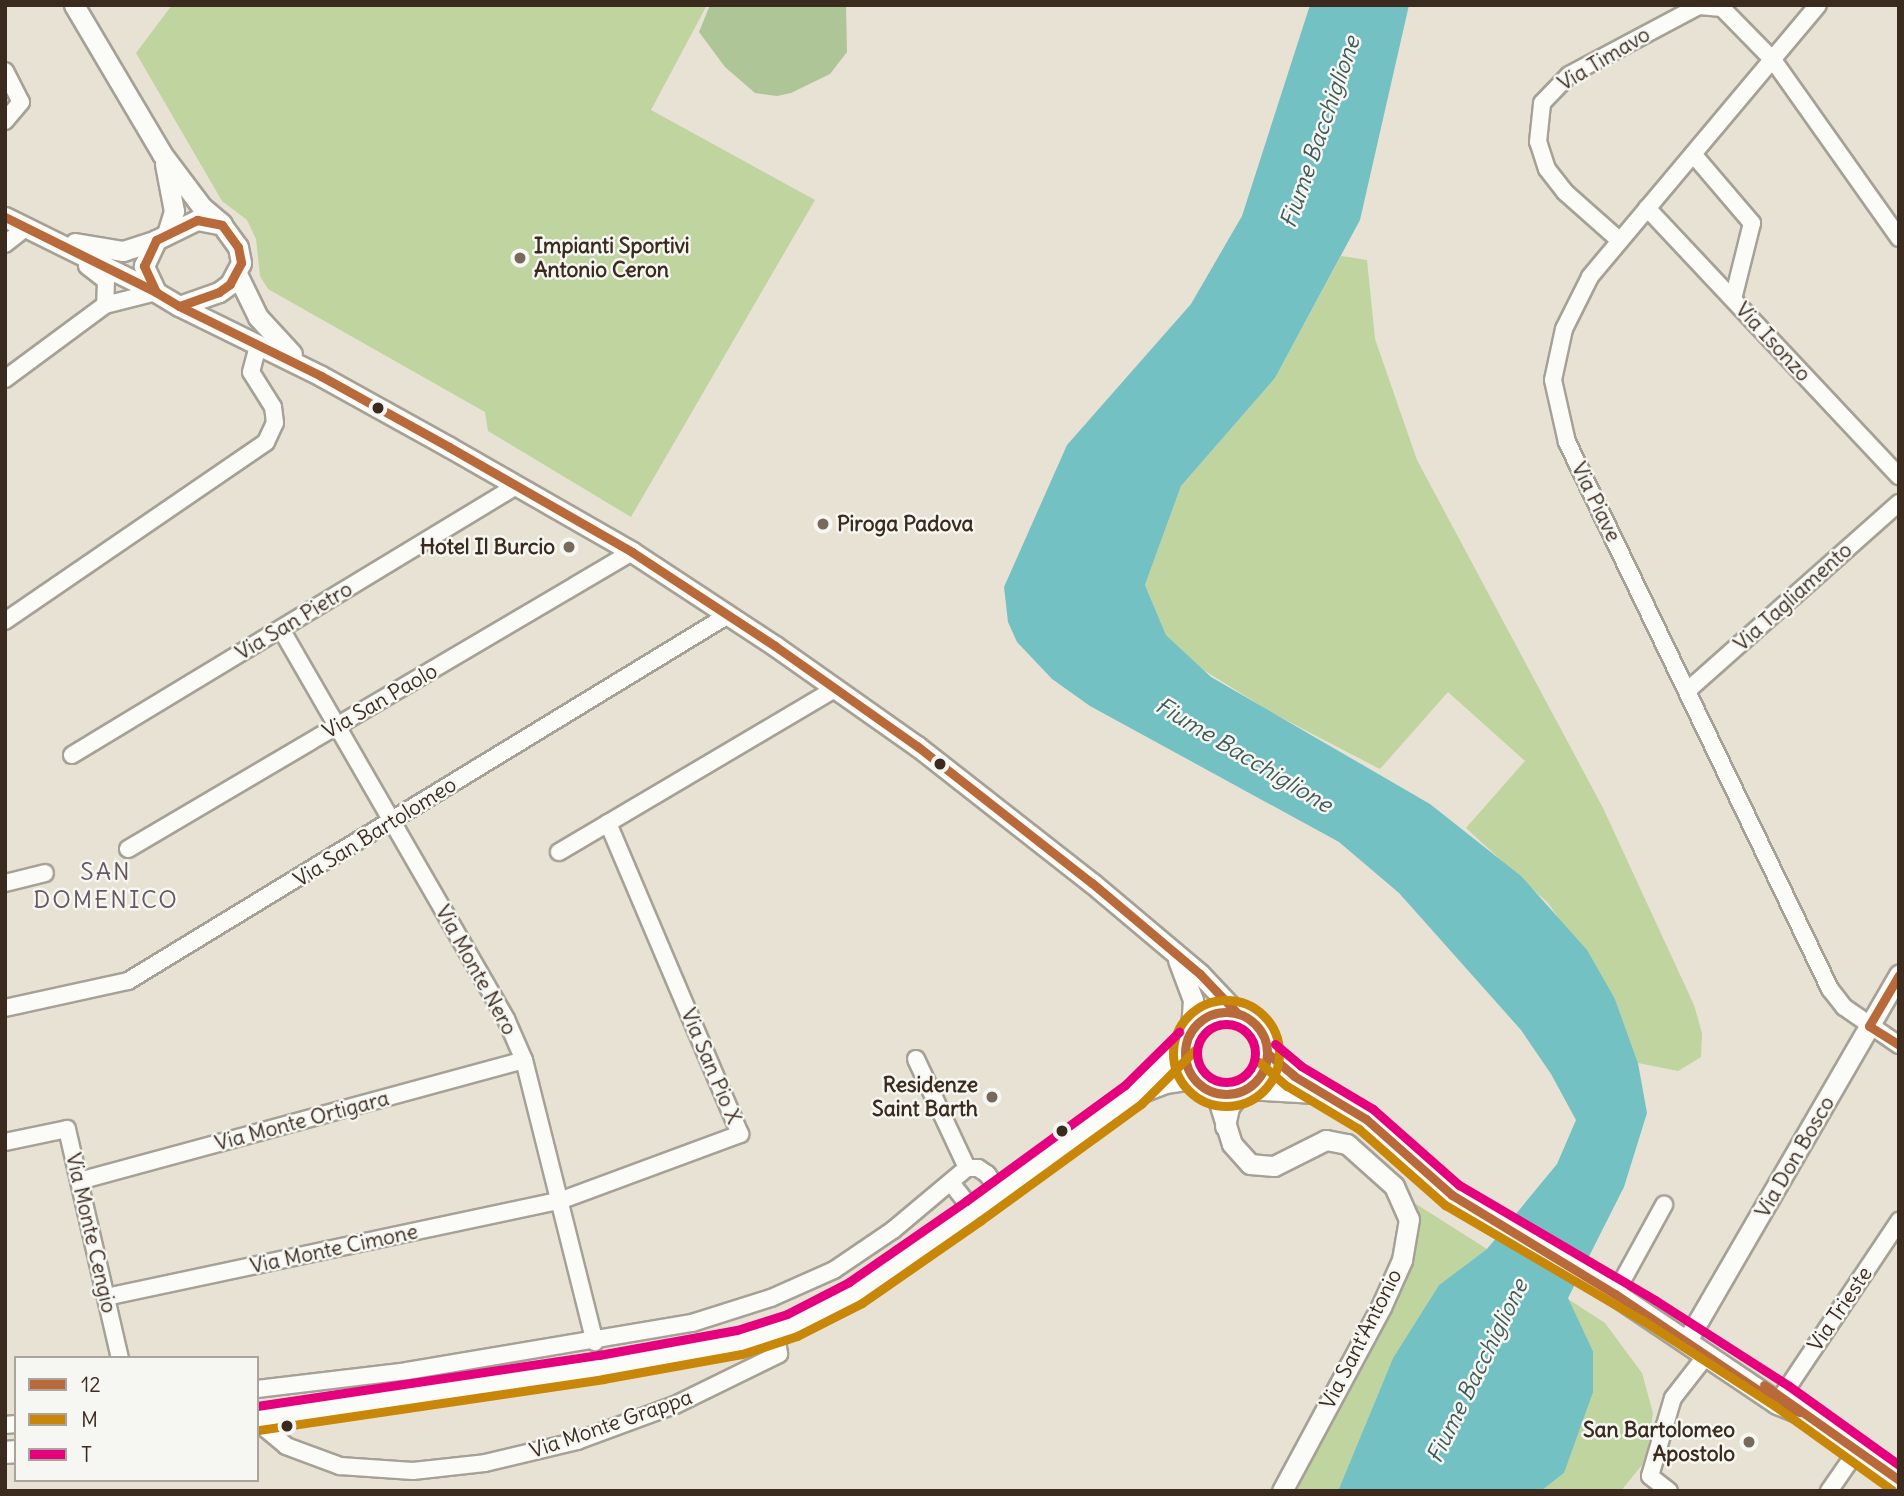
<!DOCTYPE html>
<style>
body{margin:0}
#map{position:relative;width:1904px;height:1496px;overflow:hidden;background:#e7e2d3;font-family:Delius,sans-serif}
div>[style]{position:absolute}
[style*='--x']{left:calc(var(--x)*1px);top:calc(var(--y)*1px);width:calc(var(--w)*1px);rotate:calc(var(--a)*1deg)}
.green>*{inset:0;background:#bfd49f}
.forest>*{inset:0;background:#aec597}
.water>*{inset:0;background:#74c1c4}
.roads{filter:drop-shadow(2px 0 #a6a196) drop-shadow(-2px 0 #a6a196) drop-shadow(0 2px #a6a196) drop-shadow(0 -2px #a6a196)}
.minor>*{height:16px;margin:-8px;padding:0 8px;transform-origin:8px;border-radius:8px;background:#fbfbf8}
.tertiary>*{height:19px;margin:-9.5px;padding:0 9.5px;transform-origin:9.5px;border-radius:9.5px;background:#fbfbf8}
.secondary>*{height:21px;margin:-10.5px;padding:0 10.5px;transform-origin:10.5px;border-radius:10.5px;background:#fbfbf8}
.secondary>.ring{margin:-10.5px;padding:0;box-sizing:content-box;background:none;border:21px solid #fbfbf8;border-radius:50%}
.bus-1>*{height:9px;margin:-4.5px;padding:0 4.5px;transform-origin:4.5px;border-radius:4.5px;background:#b86a3a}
.bus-1>.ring{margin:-4.5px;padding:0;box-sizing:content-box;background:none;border:9px solid #b86a3a;border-radius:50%}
.bus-2>*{height:9px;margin:-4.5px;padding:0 4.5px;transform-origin:4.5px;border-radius:4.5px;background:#c88708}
.bus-2>.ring{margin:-4.5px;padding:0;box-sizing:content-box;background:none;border:9px solid #c88708;border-radius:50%}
.bus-3>*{height:9px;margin:-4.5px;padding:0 4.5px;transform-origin:4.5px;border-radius:4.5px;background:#e5007d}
.bus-3>.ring{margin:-4.5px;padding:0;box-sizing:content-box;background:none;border:9px solid #e5007d;border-radius:50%}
.dots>*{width:19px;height:19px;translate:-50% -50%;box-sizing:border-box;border:4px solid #f6f6f2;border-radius:50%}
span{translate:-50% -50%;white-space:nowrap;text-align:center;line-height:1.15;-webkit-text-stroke:5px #f6f6f2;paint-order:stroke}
.street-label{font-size:21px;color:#3b2a1e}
.poi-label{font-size:21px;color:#3b2a1e;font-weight:700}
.left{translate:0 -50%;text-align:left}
.right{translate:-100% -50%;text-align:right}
.water-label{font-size:23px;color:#3e5a56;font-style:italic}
.quarter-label{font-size:24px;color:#685761;letter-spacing:2px}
.frame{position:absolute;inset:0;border:7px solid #3b2a1e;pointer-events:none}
.legend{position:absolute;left:14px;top:1356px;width:245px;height:126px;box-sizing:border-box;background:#f6f6f2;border:2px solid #aba49d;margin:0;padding:9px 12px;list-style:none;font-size:21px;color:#3b2a1e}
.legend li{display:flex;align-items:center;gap:14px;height:35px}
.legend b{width:35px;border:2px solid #aba49d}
</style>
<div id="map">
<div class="green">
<div style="clip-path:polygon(172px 5px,707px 5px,651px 110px,815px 200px,631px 517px,488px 431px,485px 412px,268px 289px,260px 276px,256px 239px,247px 220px,222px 201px,136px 53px)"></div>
<div style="clip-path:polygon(1341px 256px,1367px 260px,1375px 339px,1417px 460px,1603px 808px,1694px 1005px,1702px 1033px,1701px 1057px,1678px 1071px,1638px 1063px,1615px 999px,1548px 903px,1466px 828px,1525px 761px,1448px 692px,1380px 769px,1274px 714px,1202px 669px,1166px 635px,1145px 585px,1181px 486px,1275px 378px)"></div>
<div style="clip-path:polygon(1416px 1204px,1487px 1249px,1439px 1285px,1393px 1358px,1338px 1491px,1284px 1491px,1406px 1281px,1418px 1238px)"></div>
<div style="clip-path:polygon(1568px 1299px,1605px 1323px,1642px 1373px,1653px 1413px,1648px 1447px,1642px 1465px,1621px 1491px,1541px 1491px,1564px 1473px,1593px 1351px)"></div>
</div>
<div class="forest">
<div style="clip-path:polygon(710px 5px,846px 5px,847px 52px,830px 74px,791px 93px,777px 96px,755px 93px,725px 67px,699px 32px)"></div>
</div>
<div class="water">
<div style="clip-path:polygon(1310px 5px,1409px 5px,1360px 220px,1275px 378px,1181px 486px,1145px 585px,1166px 635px,1211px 677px,1430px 804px,1521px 876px,1587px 950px,1615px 999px,1638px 1063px,1647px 1113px,1624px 1187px,1568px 1298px,1593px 1351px,1593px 1392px,1564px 1473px,1541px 1491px,1338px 1491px,1393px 1358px,1439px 1285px,1487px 1249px,1557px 1164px,1576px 1120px,1551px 1074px,1521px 1030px,1399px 893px,1339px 842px,1090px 706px,1052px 679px,1017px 642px,1008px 622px,1004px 587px,1067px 445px,1191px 304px,1242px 216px)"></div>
</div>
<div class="roads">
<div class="minor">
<div style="--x:1818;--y:5;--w:355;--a:130"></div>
<div style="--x:1590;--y:277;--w:58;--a:116.6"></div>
<div style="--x:1564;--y:329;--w:52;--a:102.2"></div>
<div style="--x:1553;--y:380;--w:64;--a:77.3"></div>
<div style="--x:1567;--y:442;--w:607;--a:64.32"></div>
<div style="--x:1830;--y:989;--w:23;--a:52"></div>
<div style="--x:1844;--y:1007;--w:67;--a:34.6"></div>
<div style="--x:5;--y:71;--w:35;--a:63"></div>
<div style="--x:21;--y:102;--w:25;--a:130"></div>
<div style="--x:1693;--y:154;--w:91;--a:49.5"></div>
<div style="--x:1752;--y:223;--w:78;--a:104"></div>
<div style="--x:1647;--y:208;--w:368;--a:46.8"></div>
<div style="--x:1619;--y:240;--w:72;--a:-138.4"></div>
<div style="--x:1565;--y:192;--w:29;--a:-128"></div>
<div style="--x:1547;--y:169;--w:28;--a:-108"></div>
<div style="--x:1538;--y:142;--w:39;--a:-84"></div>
<div style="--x:1542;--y:103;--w:39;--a:-46"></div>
<div style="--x:1569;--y:75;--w:147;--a:-28"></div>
<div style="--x:1699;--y:6;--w:23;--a:5"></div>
<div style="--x:1722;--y:8;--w:73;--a:45.6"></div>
<div style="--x:1773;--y:60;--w:218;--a:54.7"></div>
<div style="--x:5;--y:244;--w:28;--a:-38"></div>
<div style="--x:87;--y:266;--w:24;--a:38"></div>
<div style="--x:106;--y:281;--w:24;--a:92"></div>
<div style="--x:5;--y:379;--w:124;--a:-36.5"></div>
<div style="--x:105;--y:305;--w:53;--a:-14.3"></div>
<div style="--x:5;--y:621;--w:316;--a:-34.4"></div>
<div style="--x:266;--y:442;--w:21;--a:-65"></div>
<div style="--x:275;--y:423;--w:16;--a:-97"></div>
<div style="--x:273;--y:407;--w:41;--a:-122.2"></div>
<div style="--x:251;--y:372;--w:28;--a:-75"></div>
<div style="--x:281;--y:629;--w:450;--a:60"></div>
<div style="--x:506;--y:1019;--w:45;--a:66.3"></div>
<div style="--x:524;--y:1060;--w:291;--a:75.9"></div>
<div style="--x:1687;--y:691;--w:283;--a:-41.6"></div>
<div style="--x:72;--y:755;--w:519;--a:-31.21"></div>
<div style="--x:128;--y:849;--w:585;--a:-30.51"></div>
<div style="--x:559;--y:852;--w:322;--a:-30.6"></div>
<div style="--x:5;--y:883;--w:41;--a:-14"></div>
<div style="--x:5;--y:1008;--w:126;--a:-12.4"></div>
<div style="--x:128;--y:981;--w:703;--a:-31.38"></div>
<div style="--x:916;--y:1059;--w:120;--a:64.9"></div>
<div style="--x:5;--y:1142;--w:63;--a:-11.8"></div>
<div style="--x:67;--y:1129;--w:235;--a:77"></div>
<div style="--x:79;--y:1181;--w:461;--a:-15.2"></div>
<div style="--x:952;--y:1184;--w:34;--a:52"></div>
<div style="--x:1615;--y:1294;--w:102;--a:-61.2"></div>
<div style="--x:106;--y:1297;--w:466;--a:-12"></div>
<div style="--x:562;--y:1200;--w:190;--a:-20.3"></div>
<div style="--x:740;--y:1134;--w:338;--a:-113"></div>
<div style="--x:257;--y:1389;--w:151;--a:-6.8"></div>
<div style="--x:407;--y:1371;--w:289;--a:-9.6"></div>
<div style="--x:692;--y:1323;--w:83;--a:-17.6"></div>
<div style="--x:771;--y:1298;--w:69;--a:-24"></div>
<div style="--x:834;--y:1270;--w:71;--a:-34.1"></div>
<div style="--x:893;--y:1230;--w:97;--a:-40"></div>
<div style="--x:967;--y:1168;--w:11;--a:0"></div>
<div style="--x:978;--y:1168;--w:11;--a:34"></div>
<div style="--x:987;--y:1174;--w:22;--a:54"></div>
<div style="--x:1782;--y:1396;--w:211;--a:-56.2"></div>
<div style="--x:264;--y:1417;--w:12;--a:81"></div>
<div style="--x:266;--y:1429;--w:26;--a:40"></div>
<div style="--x:286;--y:1446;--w:58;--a:20.3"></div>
<div style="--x:340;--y:1466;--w:73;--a:3.9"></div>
<div style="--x:413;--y:1471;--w:72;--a:-6.3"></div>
<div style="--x:485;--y:1463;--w:95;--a:-13.4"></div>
<div style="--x:577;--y:1441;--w:104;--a:-20.2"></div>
<div style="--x:675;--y:1405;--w:116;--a:-26.1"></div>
<div style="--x:779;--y:1354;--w:22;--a:-98"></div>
<div style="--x:5;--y:1425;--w:11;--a:-5"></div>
<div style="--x:1669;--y:1491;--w:24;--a:-142"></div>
<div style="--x:1650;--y:1476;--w:81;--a:-73.6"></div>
<div style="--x:1673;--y:1398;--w:52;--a:-52"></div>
<div style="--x:1829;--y:1491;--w:47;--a:-55.3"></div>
</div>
<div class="tertiary">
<div style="--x:74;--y:5;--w:173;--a:59.4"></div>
<div style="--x:162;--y:154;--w:66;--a:53"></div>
<div style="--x:202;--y:207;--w:26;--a:40"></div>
<div style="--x:165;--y:164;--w:48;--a:79.2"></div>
<div style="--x:174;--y:211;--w:21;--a:107"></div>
<div style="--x:5;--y:217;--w:167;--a:26.3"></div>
<div style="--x:197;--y:220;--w:25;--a:11"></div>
<div style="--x:222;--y:225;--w:27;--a:54"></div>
<div style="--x:238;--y:247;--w:16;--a:79"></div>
<div style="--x:241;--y:263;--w:24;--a:118"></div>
<div style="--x:230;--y:284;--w:14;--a:144"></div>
<div style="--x:219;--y:292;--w:42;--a:160.7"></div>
<div style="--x:179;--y:306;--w:27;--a:-149"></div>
<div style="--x:156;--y:292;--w:29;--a:-115"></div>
<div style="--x:144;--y:266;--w:29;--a:-65"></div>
<div style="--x:156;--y:240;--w:46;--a:-26"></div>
<div style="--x:75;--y:243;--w:49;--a:9.5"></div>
<div style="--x:123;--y:251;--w:35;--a:-18"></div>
<div style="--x:237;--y:274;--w:48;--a:64"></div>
<div style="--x:258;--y:317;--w:50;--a:47.4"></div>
<div style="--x:179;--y:306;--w:158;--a:26.2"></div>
<div style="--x:321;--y:376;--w:146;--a:29"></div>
<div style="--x:449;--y:447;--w:211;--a:29.8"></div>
<div style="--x:632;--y:552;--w:171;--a:33.3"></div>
<div style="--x:775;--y:646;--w:174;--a:35.2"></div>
<div style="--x:917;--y:746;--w:222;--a:38.1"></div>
<div style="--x:1092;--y:883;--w:141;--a:40.1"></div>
<div style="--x:1200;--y:974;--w:54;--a:46.5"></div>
<div style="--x:1178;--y:960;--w:43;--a:69.4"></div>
<div style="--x:1193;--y:1000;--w:31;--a:94"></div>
<div style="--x:1216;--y:1093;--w:53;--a:72.6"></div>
<div style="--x:1232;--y:1144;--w:27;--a:48"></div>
<div style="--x:1250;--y:1164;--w:24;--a:5"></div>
<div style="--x:1274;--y:1166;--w:58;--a:-26.6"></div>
<div style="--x:1326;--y:1140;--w:21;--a:11"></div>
<div style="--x:1347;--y:1144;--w:63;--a:41.8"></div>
<div style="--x:1394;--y:1186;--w:36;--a:66"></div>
<div style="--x:1409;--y:1219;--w:42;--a:99.7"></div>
<div style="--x:1402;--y:1260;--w:51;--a:114.1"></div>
<div style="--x:1381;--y:1307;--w:209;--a:118.3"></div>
<div style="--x:1225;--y:1126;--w:19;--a:-78"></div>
<div style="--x:1229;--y:1107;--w:20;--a:-53"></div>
<div style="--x:1689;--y:1337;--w:419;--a:-59.9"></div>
</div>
<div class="secondary">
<div class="ring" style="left:1185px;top:1012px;width:61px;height:61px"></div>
<div style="--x:1267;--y:1053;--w:35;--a:40"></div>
<div style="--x:1294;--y:1076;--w:84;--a:30.8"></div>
<div style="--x:1366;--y:1119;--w:115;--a:41.5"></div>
<div style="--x:1452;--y:1195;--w:191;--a:31.3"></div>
<div style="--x:1615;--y:1294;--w:195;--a:33.9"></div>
<div style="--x:1777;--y:1403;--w:24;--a:22"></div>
<div style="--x:1247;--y:1088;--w:68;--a:3.4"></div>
<div style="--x:1134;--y:1094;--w:29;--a:-52"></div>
<div style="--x:1152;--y:1071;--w:46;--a:-40.6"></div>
<div style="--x:1789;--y:1403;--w:134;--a:35"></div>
<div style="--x:257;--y:1418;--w:348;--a:-8.4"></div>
<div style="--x:601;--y:1367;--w:178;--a:-11.3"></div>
<div style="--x:776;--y:1332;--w:47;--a:-23.8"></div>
<div style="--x:819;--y:1313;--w:87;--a:-31"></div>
<div style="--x:894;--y:1268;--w:296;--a:-35.9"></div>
<div style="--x:1134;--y:1094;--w:33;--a:-21"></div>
<div style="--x:1165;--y:1082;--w:28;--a:-8"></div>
<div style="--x:5;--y:1452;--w:11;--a:-5"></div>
</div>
</div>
<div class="bus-1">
<div style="--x:5;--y:217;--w:169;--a:26.4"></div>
<div style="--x:197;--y:220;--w:25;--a:11"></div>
<div style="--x:222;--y:225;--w:27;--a:54"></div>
<div style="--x:238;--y:247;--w:16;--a:79"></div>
<div style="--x:241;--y:263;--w:24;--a:118"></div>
<div style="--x:230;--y:284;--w:14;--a:144"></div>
<div style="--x:219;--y:292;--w:42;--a:160.7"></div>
<div style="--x:179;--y:306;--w:27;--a:-149"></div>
<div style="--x:156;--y:292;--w:29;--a:-115"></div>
<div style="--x:144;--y:266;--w:29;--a:-65"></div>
<div style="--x:156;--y:240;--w:46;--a:-26"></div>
<div style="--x:179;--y:306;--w:158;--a:26.2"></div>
<div style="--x:321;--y:376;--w:146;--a:29"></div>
<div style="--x:449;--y:447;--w:211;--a:29.8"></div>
<div style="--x:632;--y:552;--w:171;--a:33.3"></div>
<div style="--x:775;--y:646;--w:174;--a:35.2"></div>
<div style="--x:917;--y:746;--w:222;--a:38.1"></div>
<div style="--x:1092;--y:883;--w:141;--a:40.1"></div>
<div style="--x:1200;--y:974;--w:54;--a:46.5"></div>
<div style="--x:1899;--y:975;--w:59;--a:120.5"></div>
<div style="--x:1869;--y:1026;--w:36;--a:32"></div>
<div class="ring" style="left:1185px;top:1012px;width:73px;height:73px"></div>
<div style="--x:1267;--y:1053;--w:35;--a:40"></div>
<div style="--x:1294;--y:1076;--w:84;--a:30.8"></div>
<div style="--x:1366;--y:1119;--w:115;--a:41.5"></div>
<div style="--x:1452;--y:1195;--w:191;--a:31.3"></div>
<div style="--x:1615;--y:1294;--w:195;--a:33.9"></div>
<div style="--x:1777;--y:1403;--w:24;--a:22"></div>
<div style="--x:1764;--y:1385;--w:165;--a:35.1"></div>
</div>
<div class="bus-2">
<div class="ring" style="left:1173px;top:1000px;width:97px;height:97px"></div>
<div style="--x:1259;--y:1062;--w:37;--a:41"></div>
<div style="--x:1287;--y:1086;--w:84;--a:30.8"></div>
<div style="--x:1359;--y:1129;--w:115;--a:41.5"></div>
<div style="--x:1445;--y:1205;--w:228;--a:30.3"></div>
<div style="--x:1642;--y:1320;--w:158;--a:32.9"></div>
<div style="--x:1775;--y:1406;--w:144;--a:35.7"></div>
<div style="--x:259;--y:1430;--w:348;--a:-8.4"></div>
<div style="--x:603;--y:1379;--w:141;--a:-10.2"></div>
<div style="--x:742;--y:1354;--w:58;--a:-18.1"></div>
<div style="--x:797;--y:1336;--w:73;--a:-26.9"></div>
<div style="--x:862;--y:1303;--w:144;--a:-34.8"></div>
<div style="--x:980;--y:1221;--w:199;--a:-36"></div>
<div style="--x:1141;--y:1104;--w:76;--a:-45"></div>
</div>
<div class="bus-3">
<div class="ring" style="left:1197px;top:1024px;width:49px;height:49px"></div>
<div style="--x:1275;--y:1044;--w:34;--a:40"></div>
<div style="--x:1301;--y:1066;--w:84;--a:30.8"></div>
<div style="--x:1373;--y:1109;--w:115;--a:41.5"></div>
<div style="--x:1459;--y:1185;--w:227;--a:30.4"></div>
<div style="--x:1655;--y:1300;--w:159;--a:32.7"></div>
<div style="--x:1789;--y:1386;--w:135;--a:35.7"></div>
<div style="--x:257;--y:1406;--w:346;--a:-8.5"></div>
<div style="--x:599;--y:1355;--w:140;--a:-10.3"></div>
<div style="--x:737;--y:1330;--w:52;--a:-17.7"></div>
<div style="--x:787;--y:1314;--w:70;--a:-27.3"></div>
<div style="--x:849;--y:1282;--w:142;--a:-34.7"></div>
<div style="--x:966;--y:1201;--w:197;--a:-36.1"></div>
<div style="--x:1125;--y:1085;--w:76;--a:-44.5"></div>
</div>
<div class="dots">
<div style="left:520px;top:258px;background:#776a5d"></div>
<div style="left:378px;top:408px;background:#3b2a1e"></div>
<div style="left:823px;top:524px;background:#776a5d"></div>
<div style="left:569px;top:547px;background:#776a5d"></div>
<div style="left:940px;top:764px;background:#3b2a1e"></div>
<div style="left:992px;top:1097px;background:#776a5d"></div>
<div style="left:1062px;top:1131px;background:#3b2a1e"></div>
<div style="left:287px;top:1426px;background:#3b2a1e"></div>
<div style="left:1749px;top:1442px;background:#776a5d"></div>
</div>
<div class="street-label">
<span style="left:1604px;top:59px;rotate:-31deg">Via Timavo</span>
<span style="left:1773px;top:342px;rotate:47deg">Via Isonzo</span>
<span style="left:1596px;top:502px;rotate:64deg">Via Piave</span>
<span style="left:1793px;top:597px;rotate:-42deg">Via Tagliamento</span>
<span style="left:294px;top:621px;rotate:-31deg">Via San Pietro</span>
<span style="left:380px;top:701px;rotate:-30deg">Via San Paolo</span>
<span style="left:375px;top:832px;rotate:-32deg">Via San Bartolomeo</span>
<span style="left:476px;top:970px;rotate:61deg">Via Monte Nero</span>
<span style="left:711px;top:1066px;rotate:67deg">Via San Pio X</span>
<span style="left:302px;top:1121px;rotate:-15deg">Via Monte Ortigara</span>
<span style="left:1795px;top:1157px;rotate:-60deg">Via Don Bosco</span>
<span style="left:91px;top:1233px;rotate:77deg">Via Monte Cengio</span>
<span style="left:334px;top:1249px;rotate:-12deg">Via Monte Cimone</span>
<span style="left:1840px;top:1309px;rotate:-56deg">Via Trieste</span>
<span style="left:1361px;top:1339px;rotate:-63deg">Via Sant'Antonio</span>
<span style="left:611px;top:1424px;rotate:-19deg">Via Monte Grappa</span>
</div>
<div class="poi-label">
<span class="left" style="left:534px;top:258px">Impianti Sportivi<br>Antonio Ceron</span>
<span class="left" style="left:837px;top:524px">Piroga Padova</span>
<span class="right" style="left:555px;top:547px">Hotel Il Burcio</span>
<span class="right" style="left:978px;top:1097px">Residenze<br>Saint Barth</span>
<span class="right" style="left:1735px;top:1442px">San Bartolomeo<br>Apostolo</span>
</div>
<div class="water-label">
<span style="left:1320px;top:132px;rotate:-71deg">Fiume Bacchiglione</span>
<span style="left:1244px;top:755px;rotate:31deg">Fiume Bacchiglione</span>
<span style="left:1477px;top:1371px;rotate:-64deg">Fiume Bacchiglione</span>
</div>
<div class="quarter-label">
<span style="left:106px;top:886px">SAN<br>DOMENICO</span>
</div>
<div class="frame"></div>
<ul class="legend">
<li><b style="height:9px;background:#b86a3a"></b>12</li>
<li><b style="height:9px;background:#c88708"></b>M</li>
<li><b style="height:9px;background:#e5007d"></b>T</li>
</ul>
</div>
